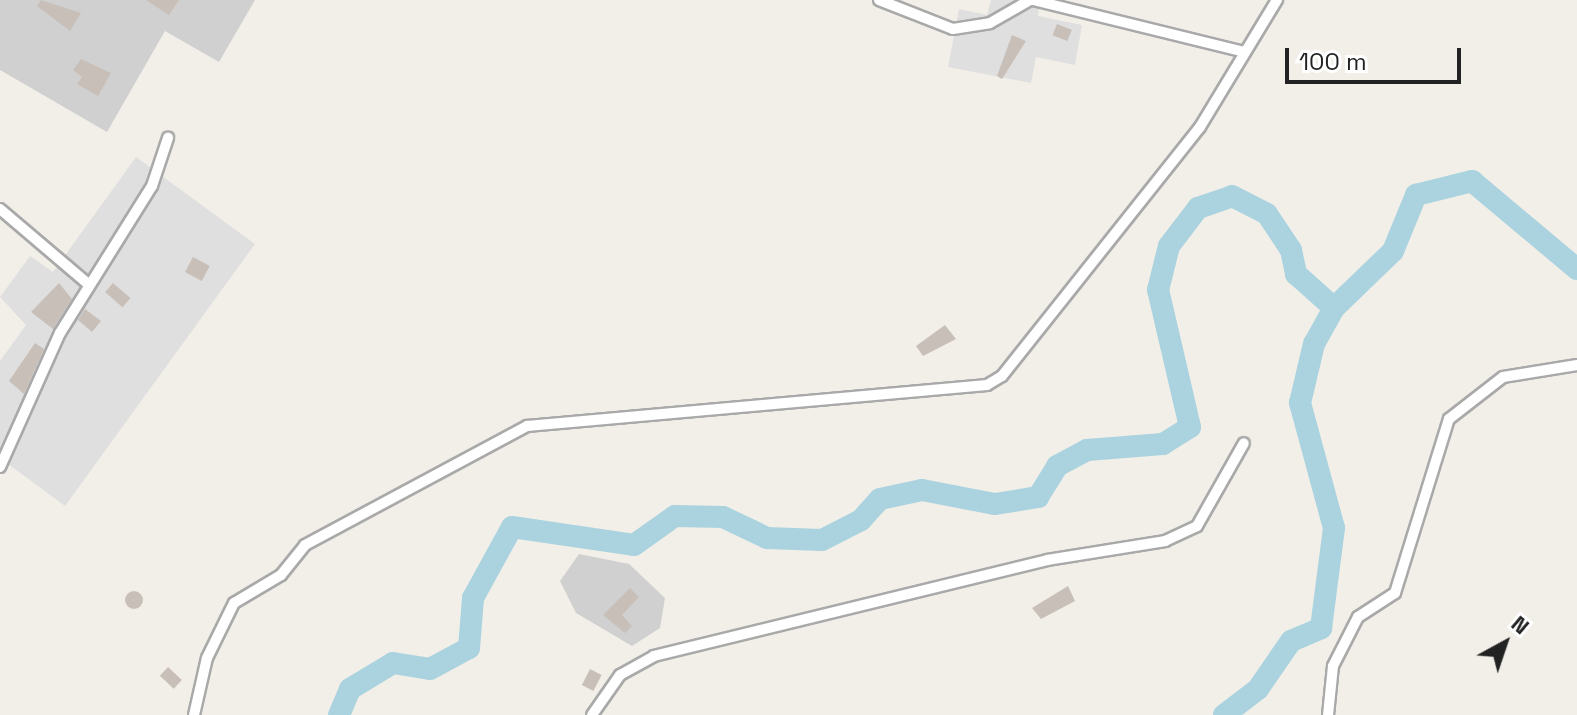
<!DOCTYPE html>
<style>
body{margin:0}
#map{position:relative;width:1577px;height:715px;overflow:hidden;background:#f2efe9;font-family:"Space Grotesk",sans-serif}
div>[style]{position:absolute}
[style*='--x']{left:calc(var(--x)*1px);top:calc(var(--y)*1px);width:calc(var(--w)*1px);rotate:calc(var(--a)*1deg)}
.residential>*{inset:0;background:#e0dfdf}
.religious>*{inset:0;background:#d0d0d0}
.river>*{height:22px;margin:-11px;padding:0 11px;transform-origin:11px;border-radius:11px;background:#aad3df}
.building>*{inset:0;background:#c7bfb8;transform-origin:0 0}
.round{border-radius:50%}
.roads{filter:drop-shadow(2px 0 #a9a9a9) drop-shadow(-2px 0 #a9a9a9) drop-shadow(0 2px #a9a9a9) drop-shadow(0 -2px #a9a9a9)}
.street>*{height:10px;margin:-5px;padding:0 5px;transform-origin:5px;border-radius:5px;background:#fff}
span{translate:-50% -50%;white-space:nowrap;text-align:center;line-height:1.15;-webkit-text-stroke:8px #fff;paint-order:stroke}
.north{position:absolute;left:1465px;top:603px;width:80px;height:80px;-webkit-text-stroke:6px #fff;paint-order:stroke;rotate:40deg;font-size:22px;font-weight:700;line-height:32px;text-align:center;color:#222}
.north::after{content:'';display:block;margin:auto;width:28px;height:36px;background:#222;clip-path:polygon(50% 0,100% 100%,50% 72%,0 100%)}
.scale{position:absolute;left:1285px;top:48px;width:176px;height:36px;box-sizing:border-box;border:4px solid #222;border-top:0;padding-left:10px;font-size:24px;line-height:28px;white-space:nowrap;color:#222;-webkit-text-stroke:6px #fff;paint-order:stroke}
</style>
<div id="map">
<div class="residential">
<div style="clip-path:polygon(991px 0,1040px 0,1038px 16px,1082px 25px,1075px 65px,1036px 57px,1031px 83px,948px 67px,959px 9px,987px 15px)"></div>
<div style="clip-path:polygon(136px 157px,255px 244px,65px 506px,0 458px,0 361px,26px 325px,0 297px,30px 256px,53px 272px)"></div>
</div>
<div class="religious">
<div style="clip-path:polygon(0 0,255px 0,219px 62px,165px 31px,107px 132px,0 70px)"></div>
<div style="clip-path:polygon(579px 554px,629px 564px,665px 598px,660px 628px,632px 646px,576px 613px,560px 581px)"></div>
</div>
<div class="river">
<div style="--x:339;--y:715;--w:28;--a:-67"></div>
<div style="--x:350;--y:689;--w:50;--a:-31.2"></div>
<div style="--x:393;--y:663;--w:37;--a:9"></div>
<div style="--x:430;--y:669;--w:44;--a:-28.3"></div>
<div style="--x:469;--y:648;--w:50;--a:-85.4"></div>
<div style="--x:473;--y:598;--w:81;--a:-61.2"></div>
<div style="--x:512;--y:527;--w:123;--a:8.4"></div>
<div style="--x:634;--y:545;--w:50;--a:-35.3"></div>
<div style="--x:675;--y:516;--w:48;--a:1.2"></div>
<div style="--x:723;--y:517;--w:49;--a:25.5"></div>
<div style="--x:767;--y:538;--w:55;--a:2.1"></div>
<div style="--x:822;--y:540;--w:44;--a:-27.1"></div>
<div style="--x:861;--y:520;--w:28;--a:-48"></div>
<div style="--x:880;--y:499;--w:43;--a:-12.1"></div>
<div style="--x:922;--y:490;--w:74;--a:10.9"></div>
<div style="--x:995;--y:504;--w:44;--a:-9.2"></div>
<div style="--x:1038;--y:497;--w:36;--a:-58"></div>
<div style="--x:1057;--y:466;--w:34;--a:-28"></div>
<div style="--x:1087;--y:450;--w:76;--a:-4.5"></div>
<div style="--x:1163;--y:444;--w:32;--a:-32"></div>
<div style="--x:1190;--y:427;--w:141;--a:-103.1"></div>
<div style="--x:1158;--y:290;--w:45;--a:-76"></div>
<div style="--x:1169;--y:246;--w:48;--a:-52.7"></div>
<div style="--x:1198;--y:208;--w:36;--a:-19"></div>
<div style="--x:1232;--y:196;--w:39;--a:27"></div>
<div style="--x:1267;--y:214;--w:43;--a:56.3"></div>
<div style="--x:1291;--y:250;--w:25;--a:78"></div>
<div style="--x:1296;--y:274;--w:51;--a:41.8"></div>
<div style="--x:1224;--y:715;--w:43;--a:-37.4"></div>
<div style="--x:1258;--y:689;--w:58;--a:-55.5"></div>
<div style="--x:1291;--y:641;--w:33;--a:-23"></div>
<div style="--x:1321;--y:628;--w:101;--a:-82.6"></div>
<div style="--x:1334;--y:528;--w:130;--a:-105.2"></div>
<div style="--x:1300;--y:403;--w:61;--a:-76.7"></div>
<div style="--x:1314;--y:344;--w:41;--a:-60.9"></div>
<div style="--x:1334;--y:308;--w:82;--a:-44"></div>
<div style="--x:1393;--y:251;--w:61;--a:-67.7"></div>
<div style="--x:1416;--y:195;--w:58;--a:-14"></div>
<div style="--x:1472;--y:181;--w:137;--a:40"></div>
</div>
<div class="building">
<div style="clip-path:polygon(41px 0,81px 13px,70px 31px,37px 6px)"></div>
<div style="clip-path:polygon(146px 0,179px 0,169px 15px)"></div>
<div style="left:1057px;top:24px;width:16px;height:12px;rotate:22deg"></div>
<div style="clip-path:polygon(1012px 35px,1026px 41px,1002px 79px,997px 76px)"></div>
<div style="clip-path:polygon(81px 59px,111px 73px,98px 96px,77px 84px,82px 77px,73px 70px)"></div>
<div style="left:193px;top:257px;width:19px;height:17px;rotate:28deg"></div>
<div style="clip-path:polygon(59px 283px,72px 299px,53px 329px,31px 312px)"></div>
<div style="left:113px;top:283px;width:23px;height:12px;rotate:41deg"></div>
<div style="clip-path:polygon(85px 309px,101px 321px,92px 332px,78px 320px)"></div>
<div style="clip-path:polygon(945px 325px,956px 339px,923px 356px,916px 346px)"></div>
<div style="clip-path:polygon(35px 343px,44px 349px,24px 394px,9px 381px)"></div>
<div style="clip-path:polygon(1068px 586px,1075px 601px,1041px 619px,1032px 608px)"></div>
<div style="clip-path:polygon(630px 588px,639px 597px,622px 615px,632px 626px,625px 633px,603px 615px)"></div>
<div class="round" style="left:125px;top:591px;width:18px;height:18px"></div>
<div style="left:168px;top:667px;width:19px;height:12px;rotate:43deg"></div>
<div style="left:590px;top:669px;width:13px;height:18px;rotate:27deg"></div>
</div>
<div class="roads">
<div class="street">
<div style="--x:879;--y:0;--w:79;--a:21.4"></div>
<div style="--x:953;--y:29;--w:37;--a:-9"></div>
<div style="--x:990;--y:23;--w:46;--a:-29.9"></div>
<div style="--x:1033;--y:0;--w:218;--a:13.8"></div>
<div style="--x:0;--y:209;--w:116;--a:40.4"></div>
<div style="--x:0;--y:467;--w:147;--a:-65.9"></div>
<div style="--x:60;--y:333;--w:173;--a:-58"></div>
<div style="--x:152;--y:186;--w:51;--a:-71.6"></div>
<div style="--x:194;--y:715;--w:58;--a:-77.2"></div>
<div style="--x:207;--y:658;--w:61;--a:-63.9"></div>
<div style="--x:234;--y:603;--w:55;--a:-30.8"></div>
<div style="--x:281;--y:575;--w:38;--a:-51"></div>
<div style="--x:305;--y:545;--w:252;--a:-28.2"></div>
<div style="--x:527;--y:426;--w:462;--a:-5.1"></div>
<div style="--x:987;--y:385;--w:17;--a:-31"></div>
<div style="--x:1002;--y:376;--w:318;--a:-51.5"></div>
<div style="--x:1200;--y:127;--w:149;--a:-58.8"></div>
<div style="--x:592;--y:715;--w:49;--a:-55"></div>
<div style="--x:620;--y:675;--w:39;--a:-29"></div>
<div style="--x:654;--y:656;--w:405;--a:-13.7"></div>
<div style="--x:1047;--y:560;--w:120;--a:-9.1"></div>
<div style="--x:1165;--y:541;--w:35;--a:-25"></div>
<div style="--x:1197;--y:526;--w:95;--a:-60.5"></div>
<div style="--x:1328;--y:715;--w:49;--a:-84.2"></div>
<div style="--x:1333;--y:666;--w:55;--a:-63"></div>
<div style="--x:1358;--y:617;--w:44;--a:-33"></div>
<div style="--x:1395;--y:593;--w:182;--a:-72.8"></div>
<div style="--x:1449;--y:419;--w:68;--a:-37.9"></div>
<div style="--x:1503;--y:377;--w:75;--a:-9.2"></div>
</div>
</div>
<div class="north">N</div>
<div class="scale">100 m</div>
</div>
